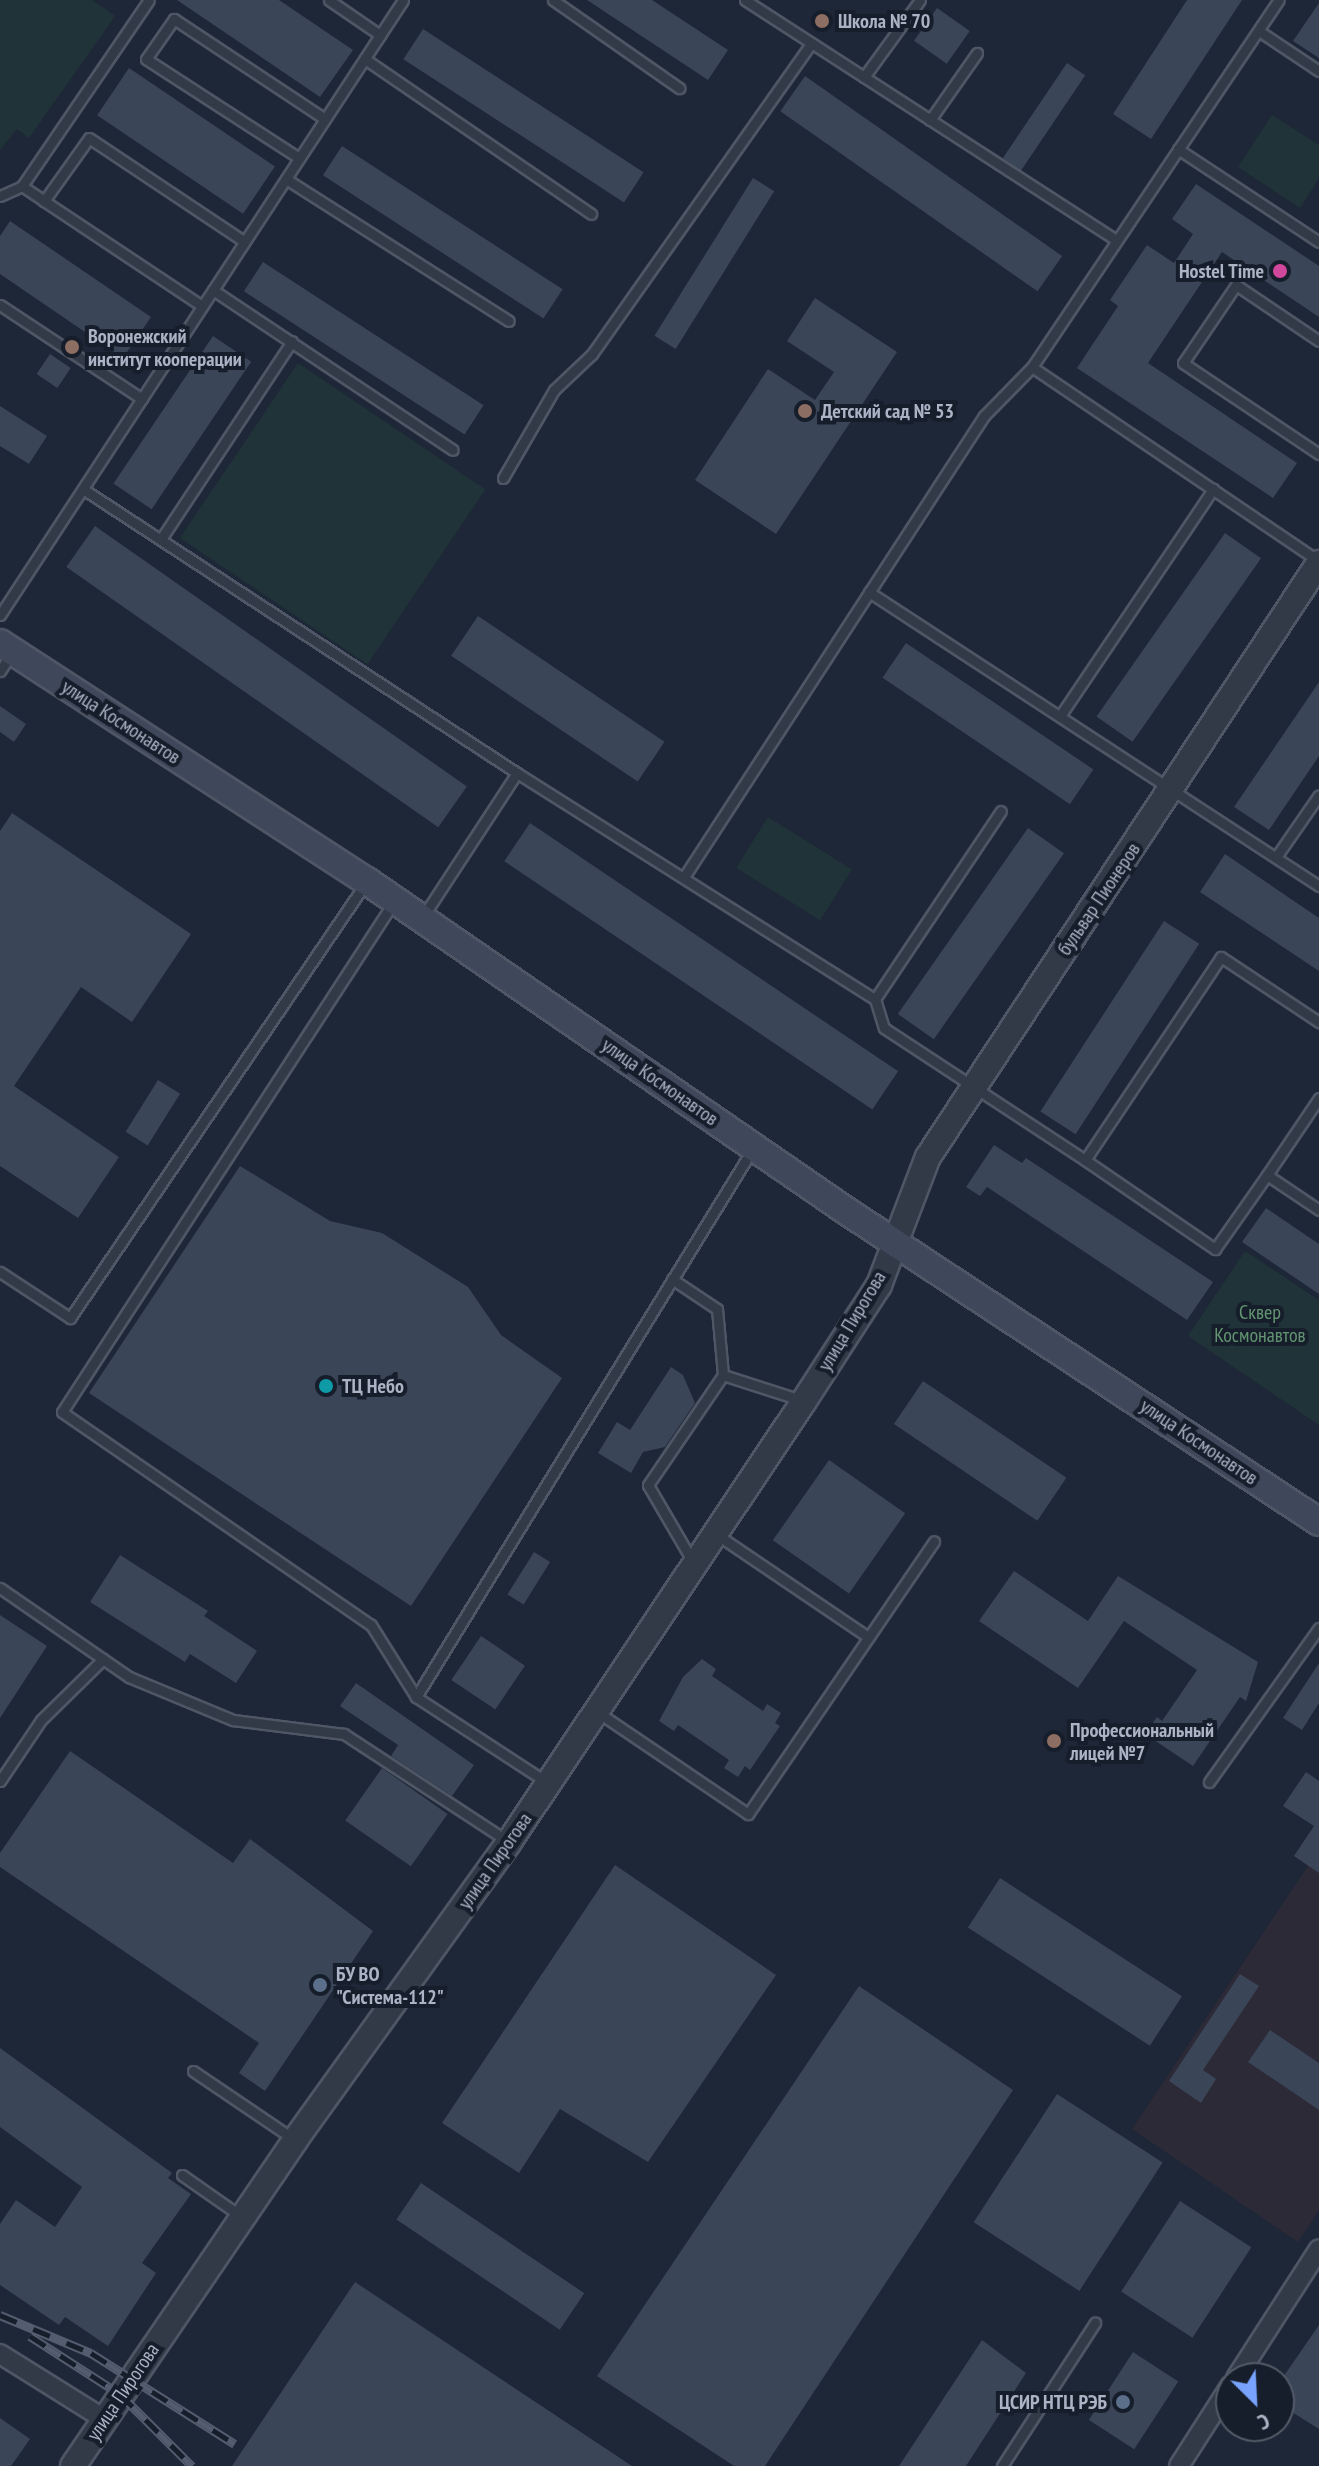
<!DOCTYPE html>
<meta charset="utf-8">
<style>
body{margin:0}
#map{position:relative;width:1319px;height:2466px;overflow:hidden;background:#1e2737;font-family:"PT Sans Narrow",sans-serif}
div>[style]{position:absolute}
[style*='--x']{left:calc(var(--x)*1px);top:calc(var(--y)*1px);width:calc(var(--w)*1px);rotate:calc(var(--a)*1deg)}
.medical>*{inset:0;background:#2d2a38}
.green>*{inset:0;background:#203338;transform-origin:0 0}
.building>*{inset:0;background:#3a4557;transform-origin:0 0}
.roads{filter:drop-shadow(2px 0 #4f5665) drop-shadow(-2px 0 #4f5665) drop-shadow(0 2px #4f5665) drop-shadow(0 -2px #4f5665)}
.service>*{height:9px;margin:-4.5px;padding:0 4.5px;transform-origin:4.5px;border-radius:4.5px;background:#323947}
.minor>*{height:18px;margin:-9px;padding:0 9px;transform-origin:9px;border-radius:9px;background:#323947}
.tertiary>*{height:24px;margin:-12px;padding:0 12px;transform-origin:12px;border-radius:12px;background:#323947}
.secondary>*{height:26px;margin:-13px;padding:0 13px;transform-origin:13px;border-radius:13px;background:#3f485a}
.rail>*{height:9px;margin-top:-4.5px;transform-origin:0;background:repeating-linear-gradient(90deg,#171e2b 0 18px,#535d6f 0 36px);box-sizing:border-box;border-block:2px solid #535d6f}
.dots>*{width:22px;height:22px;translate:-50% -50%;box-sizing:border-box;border:4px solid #171e2b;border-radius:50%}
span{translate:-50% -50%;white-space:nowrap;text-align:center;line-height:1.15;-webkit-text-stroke:8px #171e2b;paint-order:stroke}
.poi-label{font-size:20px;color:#abb3c4;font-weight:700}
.left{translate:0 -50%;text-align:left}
.right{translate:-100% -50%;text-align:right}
.street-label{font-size:20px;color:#abb3c4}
.park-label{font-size:20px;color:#639572}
.north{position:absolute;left:1215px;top:2362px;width:80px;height:80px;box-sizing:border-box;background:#171e2b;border:2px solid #525a68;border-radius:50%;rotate:156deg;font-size:22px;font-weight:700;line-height:32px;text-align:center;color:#abb3c4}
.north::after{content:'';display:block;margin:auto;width:28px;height:36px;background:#78a2fc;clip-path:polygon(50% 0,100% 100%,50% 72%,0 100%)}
</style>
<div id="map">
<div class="medical">
<div style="clip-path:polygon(1309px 1833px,1319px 1839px,1319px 2210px,1298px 2242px,1132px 2129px,1308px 1866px,1294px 1856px)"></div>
</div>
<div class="green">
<div style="clip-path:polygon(0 0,92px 0,115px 16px,29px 138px,17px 129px,0 150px)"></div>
<div style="clip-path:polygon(1272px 115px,1319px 145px,1319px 178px,1300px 208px,1238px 167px)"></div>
<div style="left:298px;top:363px;width:226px;height:211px;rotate:34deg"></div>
<div style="left:768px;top:817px;width:99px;height:60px;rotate:32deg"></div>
<div style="clip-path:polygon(1245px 1251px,1319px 1300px,1319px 1425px,1188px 1336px)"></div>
</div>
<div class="building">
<div style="clip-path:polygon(177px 0,279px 0,353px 50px,320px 97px)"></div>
<div style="clip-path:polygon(587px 0,652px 0,728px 50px,708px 80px)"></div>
<div style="clip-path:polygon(1187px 0,1242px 0,1151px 139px,1113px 114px)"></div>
<div style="clip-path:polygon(1319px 3px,1319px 58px,1293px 41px)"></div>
<div style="left:937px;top:8px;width:40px;height:40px;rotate:35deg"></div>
<div style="left:423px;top:29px;width:263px;height:36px;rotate:33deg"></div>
<div style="left:1067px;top:63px;width:22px;height:115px;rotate:34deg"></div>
<div style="left:129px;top:68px;width:176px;height:57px;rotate:34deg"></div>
<div style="left:805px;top:76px;width:314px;height:43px;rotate:35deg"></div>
<div style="left:342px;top:146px;width:263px;height:35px;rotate:33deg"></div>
<div style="left:753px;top:178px;width:25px;height:186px;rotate:32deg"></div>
<div style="clip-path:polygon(1196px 184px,1319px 266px,1319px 317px,1222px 252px,1148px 363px,1297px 463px,1273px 498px,1077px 368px,1118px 306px,1110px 300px,1147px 245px,1174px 263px,1193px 234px,1172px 219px)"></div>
<div style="clip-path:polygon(10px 221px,151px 317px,123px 358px,0 274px,0 236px)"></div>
<div style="left:263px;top:262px;width:263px;height:35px;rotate:33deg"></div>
<div style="clip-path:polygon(815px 298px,897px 352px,776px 534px,695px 480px,768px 369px,815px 400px,834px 372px,787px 341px)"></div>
<div style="left:213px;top:336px;width:46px;height:178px;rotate:34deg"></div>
<div style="left:50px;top:354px;width:25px;height:24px;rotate:34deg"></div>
<div style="clip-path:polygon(0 406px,47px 436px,29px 464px,0 446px)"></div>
<div style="left:95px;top:526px;width:454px;height:50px;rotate:35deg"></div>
<div style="left:1225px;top:533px;width:44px;height:224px;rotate:35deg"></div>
<div style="left:478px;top:616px;width:225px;height:48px;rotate:34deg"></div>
<div style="left:906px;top:643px;width:226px;height:42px;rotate:34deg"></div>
<div style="clip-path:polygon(1319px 682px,1319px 756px,1269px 830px,1234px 807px)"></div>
<div style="clip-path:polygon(0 706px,26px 724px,14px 742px,0 732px)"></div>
<div style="clip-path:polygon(12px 813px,191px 934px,132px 1022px,81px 987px,14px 1086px,119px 1157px,78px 1218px,0 1166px,0 831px)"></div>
<div style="left:530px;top:823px;width:444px;height:46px;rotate:34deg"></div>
<div style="left:1028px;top:828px;width:44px;height:227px;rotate:35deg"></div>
<div style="clip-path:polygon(1225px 854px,1319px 918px,1319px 971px,1200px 892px)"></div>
<div style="left:1164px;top:921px;width:42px;height:227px;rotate:33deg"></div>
<div style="left:158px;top:1080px;width:26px;height:61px;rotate:32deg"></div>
<div style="clip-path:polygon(994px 1145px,1022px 1163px,1026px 1158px,1213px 1282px,1187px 1320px,987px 1187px,980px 1196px,966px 1187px)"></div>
<div style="clip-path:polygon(240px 1166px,330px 1221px,382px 1233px,468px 1287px,501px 1335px,562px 1378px,411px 1606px,89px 1393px)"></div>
<div style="clip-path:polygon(1266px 1208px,1319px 1244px,1319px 1294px,1242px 1242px)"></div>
<div style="clip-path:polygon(671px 1367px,683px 1375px,695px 1403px,665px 1447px,643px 1452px,631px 1473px,598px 1453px,617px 1422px,630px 1430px)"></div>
<div style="left:923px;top:1381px;width:173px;height:52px;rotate:34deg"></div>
<div style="left:829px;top:1460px;width:93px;height:98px;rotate:35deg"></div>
<div style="left:534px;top:1552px;width:19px;height:50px;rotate:32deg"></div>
<div style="clip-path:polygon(120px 1555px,208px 1611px,204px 1616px,257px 1651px,236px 1683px,190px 1654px,185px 1662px,90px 1602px)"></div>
<div style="clip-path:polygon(1014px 1571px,1088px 1621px,1118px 1576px,1258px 1662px,1246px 1701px,1240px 1697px,1193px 1766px,1145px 1734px,1157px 1717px,1162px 1721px,1197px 1670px,1124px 1621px,1078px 1688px,979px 1621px)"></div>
<div style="clip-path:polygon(0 1615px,47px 1646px,0 1718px)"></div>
<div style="left:481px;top:1636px;width:53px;height:53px;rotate:34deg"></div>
<div style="clip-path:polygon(702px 1659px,716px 1669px,712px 1676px,763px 1711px,767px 1704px,781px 1713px,775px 1723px,780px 1726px,750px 1770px,745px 1766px,738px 1777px,724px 1768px,729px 1760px,678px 1725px,674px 1731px,659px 1721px,683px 1677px)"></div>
<div style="clip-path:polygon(1319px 1663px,1319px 1703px,1302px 1730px,1283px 1718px)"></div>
<div style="clip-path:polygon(356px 1683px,474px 1765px,452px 1796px,391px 1756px,398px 1745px,340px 1706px)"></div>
<div style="clip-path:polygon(70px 1751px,233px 1863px,250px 1839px,373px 1931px,265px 2091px,239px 2073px,259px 2043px,0 1867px,0 1853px)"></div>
<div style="left:382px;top:1768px;width:80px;height:64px;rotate:35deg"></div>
<div style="clip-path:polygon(1306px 1772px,1319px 1781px,1319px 1873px,1294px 1856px,1314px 1826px,1283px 1806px)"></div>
<div style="clip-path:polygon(615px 1865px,776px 1975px,648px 2162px,560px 2109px,519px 2173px,442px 2123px)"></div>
<div style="left:1000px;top:1878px;width:217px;height:59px;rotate:33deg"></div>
<div style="clip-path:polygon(1240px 1974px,1259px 1986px,1203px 2070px,1216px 2079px,1201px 2103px,1169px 2081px)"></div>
<div style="clip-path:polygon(859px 1986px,1013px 2090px,765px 2466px,734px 2466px,597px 2376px)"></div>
<div style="clip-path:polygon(1270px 2030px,1319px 2063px,1319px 2110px,1248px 2062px)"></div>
<div style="clip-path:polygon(0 2048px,172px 2173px,168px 2178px,191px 2194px,142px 2263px,156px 2273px,108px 2346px,65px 2317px,59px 2325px,0 2285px,0 2224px,16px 2200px,55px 2227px,82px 2187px,0 2127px)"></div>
<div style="left:1057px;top:2094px;width:126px;height:153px;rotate:33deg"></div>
<div style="left:421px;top:2183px;width:197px;height:44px;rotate:34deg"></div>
<div style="left:1180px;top:2201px;width:85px;height:108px;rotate:33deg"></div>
<div style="clip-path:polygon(355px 2282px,632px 2466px,232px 2466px)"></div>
<div style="clip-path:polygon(1319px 2325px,1319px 2429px,1279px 2404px,1279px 2383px)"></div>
<div style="clip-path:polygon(982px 2340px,1026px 2373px,966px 2466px,899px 2466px)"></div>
<div style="left:1133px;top:2352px;width:54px;height:81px;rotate:33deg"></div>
<div style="clip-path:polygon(0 2418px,30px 2439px,11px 2466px,0 2466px)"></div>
</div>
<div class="roads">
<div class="service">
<div style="--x:329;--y:0;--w:62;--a:34.5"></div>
<div style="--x:553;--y:0;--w:154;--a:34.9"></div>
<div style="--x:745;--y:0;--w:442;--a:32.9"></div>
<div style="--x:1259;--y:31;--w:72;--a:33.7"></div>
<div style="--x:365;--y:59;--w:274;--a:34.4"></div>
<div style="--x:864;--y:77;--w:95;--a:-54"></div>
<div style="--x:930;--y:120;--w:82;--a:-55"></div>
<div style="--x:1178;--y:149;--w:169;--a:33.4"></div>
<div style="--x:299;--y:158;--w:182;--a:-147.1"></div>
<div style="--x:146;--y:59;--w:49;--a:-55"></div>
<div style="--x:174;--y:19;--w:181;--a:33.5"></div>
<div style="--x:286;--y:179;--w:264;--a:32.5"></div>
<div style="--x:22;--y:186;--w:27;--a:34"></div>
<div style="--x:0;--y:196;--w:24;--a:-24"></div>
<div style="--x:22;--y:186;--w:225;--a:-55.7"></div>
<div style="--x:213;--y:290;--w:288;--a:33.7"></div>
<div style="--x:0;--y:305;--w:170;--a:33.5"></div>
<div style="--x:202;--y:306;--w:190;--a:-146.4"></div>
<div style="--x:44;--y:201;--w:77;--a:-54.5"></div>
<div style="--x:89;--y:138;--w:187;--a:33.7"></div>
<div style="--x:1319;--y:341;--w:100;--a:-146"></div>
<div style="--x:1236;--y:285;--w:94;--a:124.2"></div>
<div style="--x:1183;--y:363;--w:164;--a:33.8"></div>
<div style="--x:1032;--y:367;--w:346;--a:34.1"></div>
<div style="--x:503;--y:478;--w:102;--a:-59.9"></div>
<div style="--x:554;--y:390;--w:52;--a:-43.5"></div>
<div style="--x:592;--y:354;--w:380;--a:-54.8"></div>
<div style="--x:83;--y:489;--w:519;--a:33.2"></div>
<div style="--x:517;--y:773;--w:423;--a:32.3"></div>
<div style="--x:875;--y:999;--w:30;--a:73"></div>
<div style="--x:884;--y:1028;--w:240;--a:33.3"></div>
<div style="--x:1085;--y:1160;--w:244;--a:-56.2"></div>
<div style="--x:1221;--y:957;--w:118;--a:33.6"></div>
<div style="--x:161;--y:539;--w:237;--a:-56.5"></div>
<div style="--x:869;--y:592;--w:538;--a:33.16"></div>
<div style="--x:0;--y:615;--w:735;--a:-56.76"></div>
<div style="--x:0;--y:671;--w:20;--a:-57"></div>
<div style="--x:1060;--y:716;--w:274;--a:-56"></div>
<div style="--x:1276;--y:857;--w:75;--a:-55.3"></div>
<div style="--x:684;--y:877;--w:550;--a:-56.95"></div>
<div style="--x:984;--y:416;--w:69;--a:-45.6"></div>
<div style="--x:1032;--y:367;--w:442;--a:-56.1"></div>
<div style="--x:393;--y:903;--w:607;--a:123.04"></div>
<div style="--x:62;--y:1412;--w:375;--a:34.6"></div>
<div style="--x:371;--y:1625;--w:85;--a:58"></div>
<div style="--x:416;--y:1697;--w:158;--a:33.1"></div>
<div style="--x:422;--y:918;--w:173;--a:-56.8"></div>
<div style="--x:875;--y:999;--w:226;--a:-56.2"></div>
<div style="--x:1319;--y:1098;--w:93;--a:124"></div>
<div style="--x:1267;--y:1175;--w:63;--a:33.9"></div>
<div style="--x:1085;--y:1160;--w:158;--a:34.4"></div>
<div style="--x:1215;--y:1249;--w:90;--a:-54.9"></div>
<div style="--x:0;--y:1272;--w:84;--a:33.3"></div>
<div style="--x:70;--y:1318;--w:525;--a:-55.8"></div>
<div style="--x:672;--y:1279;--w:54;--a:33.7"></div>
<div style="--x:717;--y:1309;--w:66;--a:84.8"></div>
<div style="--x:716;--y:1534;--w:184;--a:34.1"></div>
<div style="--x:693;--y:1562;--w:89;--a:-120.3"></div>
<div style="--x:648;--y:1485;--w:133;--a:-55.7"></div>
<div style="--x:723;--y:1375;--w:85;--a:17.8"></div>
<div style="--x:0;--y:1588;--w:157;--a:34.6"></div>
<div style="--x:129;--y:1677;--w:113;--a:22.5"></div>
<div style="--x:233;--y:1720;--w:112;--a:7.2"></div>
<div style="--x:344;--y:1734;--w:194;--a:33.2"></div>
<div style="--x:416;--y:1697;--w:642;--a:-58.44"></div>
<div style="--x:599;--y:1713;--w:180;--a:34.1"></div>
<div style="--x:748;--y:1814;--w:330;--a:-55.7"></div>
<div style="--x:0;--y:1781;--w:73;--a:-56.1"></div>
<div style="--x:41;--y:1720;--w:87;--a:-44.5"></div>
<div style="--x:1209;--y:1782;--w:189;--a:-54.5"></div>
<div style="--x:193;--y:2071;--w:120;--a:34.1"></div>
<div style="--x:182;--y:2175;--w:73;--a:35"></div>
<div style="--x:1002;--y:2466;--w:171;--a:-57"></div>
</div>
<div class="minor">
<div style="--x:0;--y:2354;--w:123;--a:32"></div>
<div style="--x:1236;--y:2378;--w:153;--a:-57.2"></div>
<div style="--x:1179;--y:2466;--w:96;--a:-57.3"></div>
</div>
<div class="tertiary">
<div style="--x:73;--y:2466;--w:394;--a:-55.7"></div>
<div style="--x:295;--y:2140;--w:367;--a:-54.3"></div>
<div style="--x:509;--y:1842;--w:531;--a:-56.22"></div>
<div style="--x:804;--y:1401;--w:138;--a:-57.1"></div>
<div style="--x:879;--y:1285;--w:137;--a:-69.1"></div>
<div style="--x:928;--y:1157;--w:711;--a:-56.65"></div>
</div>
<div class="secondary">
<div style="--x:0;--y:643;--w:437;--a:33"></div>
<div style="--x:367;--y:881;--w:580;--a:34.54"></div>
<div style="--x:845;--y:1210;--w:567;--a:33.35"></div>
</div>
</div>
<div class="rail">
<div style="--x:0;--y:2315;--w:99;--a:22.7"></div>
<div style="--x:91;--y:2353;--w:170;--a:32.3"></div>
<div style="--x:30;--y:2336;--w:107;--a:32.8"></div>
<div style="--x:120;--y:2394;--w:102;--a:45"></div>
</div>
<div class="dots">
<div style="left:822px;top:21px;background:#8d6e63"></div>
<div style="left:1280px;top:271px;background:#d1479c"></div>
<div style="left:72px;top:347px;background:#8d6e63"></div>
<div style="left:805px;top:411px;background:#8d6e63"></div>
<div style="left:326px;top:1386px;background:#0f9aa8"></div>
<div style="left:1054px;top:1741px;background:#8d6e63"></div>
<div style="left:320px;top:1985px;background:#5c6f8a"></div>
<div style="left:1123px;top:2402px;background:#5c6f8a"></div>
</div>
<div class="poi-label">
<span class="left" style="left:838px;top:21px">Школа № 70</span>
<span class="right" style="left:1264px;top:271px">Hostel Time</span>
<span class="left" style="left:88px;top:348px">Воронежский<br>институт кооперации</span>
<span class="left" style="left:821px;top:411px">Детский сад № 53</span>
<span class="left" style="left:342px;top:1386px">ТЦ Небо</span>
<span class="left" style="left:1070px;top:1742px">Профессиональный<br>лицей №7</span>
<span class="left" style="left:336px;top:1986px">БУ ВО<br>"Система-112"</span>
<span class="right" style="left:1107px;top:2402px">ЦСИР НТЦ РЭБ</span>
</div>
<div class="street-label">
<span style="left:121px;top:722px;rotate:33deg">улица Космонавтов</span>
<span style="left:1099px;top:899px;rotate:-56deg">бульвар Пионеров</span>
<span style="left:660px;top:1082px;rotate:35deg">улица Космонавтов</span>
<span style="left:852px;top:1321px;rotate:-59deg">улица Пирогова</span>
<span style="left:1199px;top:1442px;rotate:34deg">улица Космонавтов</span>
<span style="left:495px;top:1861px;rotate:-55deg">улица Пирогова</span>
<span style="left:123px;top:2392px;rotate:-56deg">улица Пирогова</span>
</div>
<div class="park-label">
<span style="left:1260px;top:1324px">Сквер<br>Космонавтов</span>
</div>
<div class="north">С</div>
</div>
